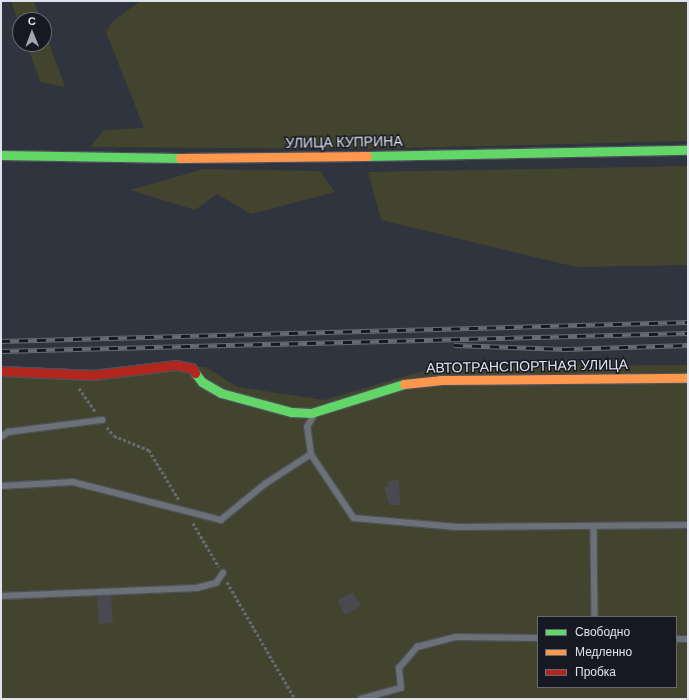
<!DOCTYPE html>
<meta charset="utf-8">
<style>
body{margin:0}
#map{position:relative;width:689px;height:700px;overflow:hidden;background:#30343e;font-family:"DM Sans",sans-serif}
div>[style]{position:absolute}
[style*='--x']{left:calc(var(--x)*1px);top:calc(var(--y)*1px);width:calc(var(--w)*1px);rotate:calc(var(--a)*1deg)}
.green>*{inset:0;background:#42442e}
.building>*{inset:0;background:#4b4950;transform-origin:0 0}
.path>*{height:2.5px;margin-top:-1.25px;transform-origin:0;background:repeating-linear-gradient(90deg,#666a71 0 3px,transparent 0 5px)}
.roads{filter:drop-shadow(1px 0 #4d5059) drop-shadow(-1px 0 #4d5059) drop-shadow(0 1px #4d5059) drop-shadow(0 -1px #4d5059)}
.lane>*{height:5.5px;margin:-2.75px;padding:0 2.75px;transform-origin:2.75px;border-radius:2.75px;background:#6c7077}
.fast>*{height:9px;margin:-4.5px;padding:0 4.5px;transform-origin:4.5px;border-radius:4.5px;background:#63d668}
.slow>*{height:9px;margin:-4.5px;padding:0 4.5px;transform-origin:4.5px;border-radius:4.5px;background:#ff974d}
.jam>*{height:9px;margin:-4.5px;padding:0 4.5px;transform-origin:4.5px;border-radius:4.5px;background:#b3261e}
.rail>*{height:4.5px;margin-top:-2.25px;transform-origin:0;background:repeating-linear-gradient(90deg,#161922 0 9px,#676b74 0 18px);box-sizing:border-box;border-block:1px solid #676b74}
span{translate:-50% -50%;white-space:nowrap;text-align:center;line-height:1.15;-webkit-text-stroke:3px #161922;paint-order:stroke}
.street-label{font-size:14px;color:#dee3ef}
.frame{position:absolute;inset:0;border:2px solid #dee3ef;pointer-events:none}
.legend{position:absolute;left:537px;top:616px;width:140px;height:72px;box-sizing:border-box;background:#161922;border:1px solid #666a74;margin:0;padding:5px 7px;list-style:none;font-size:12px;color:#dee3ef}
.legend li{display:flex;align-items:center;gap:8px;height:20px}
.legend b{width:20px;border:1px solid #666a74}
.north{position:absolute;left:12px;top:12px;width:40px;height:40px;box-sizing:border-box;background:#161922;border:1px solid #666a74;border-radius:50%;rotate:359deg;font-size:11px;font-weight:700;line-height:16px;text-align:center;color:#dee3ef}
.north::after{content:'';display:block;margin:auto;width:14px;height:18px;background:#a1a6b1;clip-path:polygon(50% 0,100% 100%,50% 72%,0 100%)}
</style>
<div id="map">
<div class="green">
<div style="clip-path:polygon(11px 1px,34px 1px,41px 20px,20px 20px,20px 26px)"></div>
<div style="clip-path:polygon(140px 1px,688px 1px,688px 141px,364px 149px,90px 147px,104px 130px,144px 128px,106px 32px,112px 22px)"></div>
<div style="clip-path:polygon(44px 29px,65px 87px,40px 82px,27px 44px,44px 44px)"></div>
<div style="clip-path:polygon(688px 166px,688px 265px,576px 267px,381px 220px,368px 172px)"></div>
<div style="clip-path:polygon(204px 169px,320px 171px,335px 192px,251px 214px,217px 194px,195px 210px,130px 190px)"></div>
<div style="clip-path:polygon(evenodd,688px 365px,688px 699px,1px 699px,1px 371px,205px 367px,238px 387px,324px 400px,436px 367px,688px 365px,538px 617px,676px 617px,676px 687px,538px 687px,538px 617px)"></div>
</div>
<div class="building">
<div style="clip-path:polygon(399px 480px,400px 505px,389px 505px,384px 487px,388px 487px,387px 481px)"></div>
<div style="left:353px;top:592px;width:16px;height:18px;rotate:60deg"></div>
<div style="left:111px;top:595px;width:28px;height:14px;rotate:86deg"></div>
</div>
<div class="path">
<div style="--x:79;--y:388;--w:29;--a:55"></div>
<div style="--x:107;--y:427;--w:11;--a:52"></div>
<div style="--x:114;--y:436;--w:38;--a:22"></div>
<div style="--x:149;--y:450;--w:58;--a:59"></div>
<div style="--x:193;--y:523;--w:51;--a:59.4"></div>
<div style="--x:227;--y:582;--w:135;--a:59.8"></div>
</div>
<div class="roads">
<div class="lane">
<div style="--x:1;--y:437;--w:9;--a:-36"></div>
<div style="--x:8;--y:432;--w:95;--a:-7.3"></div>
<div style="--x:311;--y:454;--w:77;--a:56.1"></div>
<div style="--x:354;--y:518;--w:103;--a:5"></div>
<div style="--x:457;--y:527;--w:231;--a:-0.5"></div>
<div style="--x:1;--y:486;--w:72;--a:-3.2"></div>
<div style="--x:73;--y:482;--w:153;--a:14.4"></div>
<div style="--x:221;--y:520;--w:57;--a:-39.3"></div>
<div style="--x:265;--y:484;--w:55;--a:-33.1"></div>
<div style="--x:311;--y:454;--w:27;--a:-98"></div>
<div style="--x:307;--y:427;--w:12;--a:-59"></div>
<div style="--x:594;--y:526;--w:91;--a:89.4"></div>
<div style="--x:1;--y:596;--w:196;--a:-2.3"></div>
<div style="--x:197;--y:588;--w:20;--a:-15"></div>
<div style="--x:216;--y:583;--w:12;--a:-55"></div>
<div style="--x:676;--y:639;--w:12;--a:0"></div>
<div style="--x:361;--y:699;--w:41;--a:-15.4"></div>
<div style="--x:401;--y:688;--w:20;--a:-96"></div>
<div style="--x:399;--y:668;--w:28;--a:-49"></div>
<div style="--x:417;--y:647;--w:40;--a:-14.4"></div>
<div style="--x:456;--y:637;--w:82;--a:0.7"></div>
</div>
<div class="fast">
<div style="--x:1;--y:155;--w:179;--a:1"></div>
<div style="--x:367;--y:156;--w:321;--a:-1.1"></div>
<div style="--x:195;--y:373;--w:11;--a:52"></div>
<div style="--x:202;--y:382;--w:22;--a:30"></div>
<div style="--x:221;--y:393;--w:73;--a:15.2"></div>
<div style="--x:291;--y:412;--w:20;--a:3"></div>
<div style="--x:311;--y:413;--w:97;--a:-17.3"></div>
</div>
<div class="slow">
<div style="--x:180;--y:158;--w:187;--a:-0.6"></div>
<div style="--x:404;--y:384;--w:36;--a:-6"></div>
<div style="--x:440;--y:380;--w:248;--a:-0.5"></div>
</div>
<div class="jam">
<div style="--x:1;--y:371;--w:92;--a:2.5"></div>
<div style="--x:93;--y:375;--w:84;--a:-6.9"></div>
<div style="--x:176;--y:365;--w:16;--a:11"></div>
<div style="--x:192;--y:368;--w:6;--a:59"></div>
</div>
</div>
<div class="rail">
<div style="--x:1;--y:341;--w:687;--a:-1.58"></div>
<div style="--x:454;--y:345;--w:111;--a:2.1"></div>
<div style="--x:565;--y:349;--w:123;--a:-1.9"></div>
<div style="--x:1;--y:351;--w:687;--a:-1.5"></div>
</div>
<div class="street-label">
<span style="left:344px;top:142px;rotate:-1deg">УЛИЦА КУПРИНА</span>
<span style="left:527px;top:366px;rotate:-1deg">АВТОТРАНСПОРТНАЯ УЛИЦА</span>
</div>
<div class="frame"></div>
<ul class="legend">
<li><b style="height:5px;background:#63d668"></b>Свободно</li>
<li><b style="height:5px;background:#ff974d"></b>Медленно</li>
<li><b style="height:5px;background:#b3261e"></b>Пробка</li>
</ul>
<div class="north">С</div>
</div>
